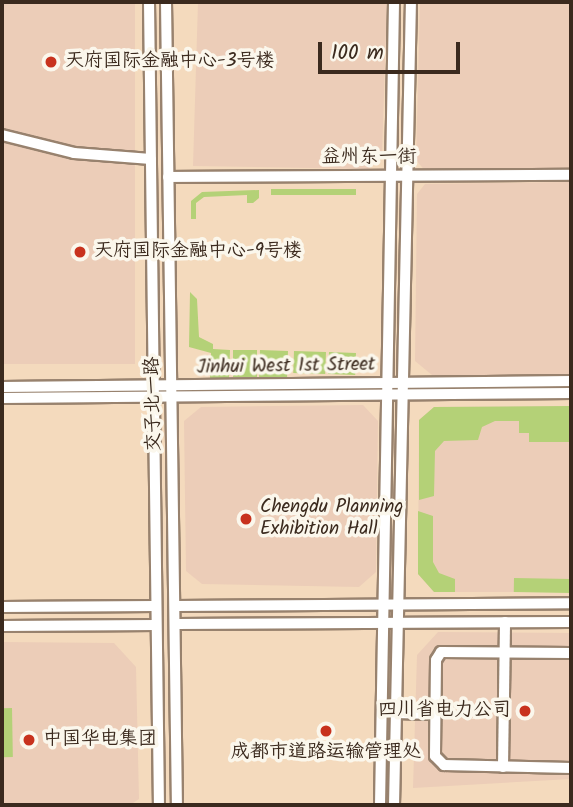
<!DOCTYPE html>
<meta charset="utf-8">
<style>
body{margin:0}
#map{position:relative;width:573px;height:807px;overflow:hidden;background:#f4dabd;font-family:Kalam,"LXGW WenKai TC",sans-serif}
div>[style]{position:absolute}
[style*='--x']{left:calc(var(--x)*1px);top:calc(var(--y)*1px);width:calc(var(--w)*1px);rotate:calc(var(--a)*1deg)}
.built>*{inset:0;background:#eccdb8;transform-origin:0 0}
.green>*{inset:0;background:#b4d177;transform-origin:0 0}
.roads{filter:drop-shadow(2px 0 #98826e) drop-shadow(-2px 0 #98826e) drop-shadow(0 2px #98826e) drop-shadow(0 -2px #98826e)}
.minor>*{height:10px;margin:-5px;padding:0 5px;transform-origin:5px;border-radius:5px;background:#fff}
.dots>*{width:19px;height:19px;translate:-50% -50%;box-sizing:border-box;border:4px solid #fbf7ec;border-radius:50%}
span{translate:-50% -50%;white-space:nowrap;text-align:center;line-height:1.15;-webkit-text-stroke:7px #fbf7ec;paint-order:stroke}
.poi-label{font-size:19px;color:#3b2a1e}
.left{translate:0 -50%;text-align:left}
.right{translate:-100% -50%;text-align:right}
.street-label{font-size:19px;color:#3b2a1e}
.frame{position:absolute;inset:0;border:4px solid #3b2a1e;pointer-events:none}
.scale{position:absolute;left:318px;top:42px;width:142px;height:32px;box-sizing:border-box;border:4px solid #3b2a1e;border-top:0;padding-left:9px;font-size:21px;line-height:24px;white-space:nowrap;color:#3b2a1e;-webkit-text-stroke:5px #fbf7ec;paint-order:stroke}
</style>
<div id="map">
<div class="built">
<div style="left:2px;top:2px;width:133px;height:362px"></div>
<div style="clip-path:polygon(198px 2px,387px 2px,382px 156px,369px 169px,193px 166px)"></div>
<div style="clip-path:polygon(420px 2px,571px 2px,571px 171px,426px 172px,416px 160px)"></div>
<div style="clip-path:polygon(571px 182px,571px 375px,432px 375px,415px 361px,417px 194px,425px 184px)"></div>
<div style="clip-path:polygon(363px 405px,378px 421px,376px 572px,359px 587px,202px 584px,186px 571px,184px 421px,201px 407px)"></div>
<div style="clip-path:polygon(571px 406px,571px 592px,434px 592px,418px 574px,419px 420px,434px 407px)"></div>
<div style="clip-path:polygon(438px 632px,571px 633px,571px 779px,413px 788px,417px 655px)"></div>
<div style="clip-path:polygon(2px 642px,114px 643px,136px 667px,139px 799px,130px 805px,2px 805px)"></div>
</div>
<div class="green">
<div style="left:271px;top:189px;width:85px;height:6px"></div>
<div style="clip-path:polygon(259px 190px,259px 198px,253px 203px,247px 203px,247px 195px,204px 197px,196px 203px,196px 219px,191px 219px,191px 201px,202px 192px)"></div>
<div style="clip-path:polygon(190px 292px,197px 299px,199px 337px,213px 344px,213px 349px,230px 350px,229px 378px,210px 378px,211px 353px,189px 347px)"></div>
<div style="left:233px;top:350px;width:24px;height:27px"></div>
<div style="left:260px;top:350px;width:28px;height:27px;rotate:2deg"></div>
<div style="left:294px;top:351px;width:32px;height:22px;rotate:2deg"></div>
<div style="left:329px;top:352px;width:27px;height:22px;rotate:2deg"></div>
<div style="clip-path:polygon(571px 406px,571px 442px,529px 442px,529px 433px,519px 433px,519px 421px,495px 421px,482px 427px,478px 440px,444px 441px,435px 451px,434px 496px,419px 500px,419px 420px,434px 407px)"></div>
<div style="clip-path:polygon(418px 511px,433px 516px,433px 562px,439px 573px,455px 579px,455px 592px,434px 592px,418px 574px)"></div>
<div style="left:514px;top:578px;width:57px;height:14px;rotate:1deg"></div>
<div style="left:12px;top:708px;width:49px;height:10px;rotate:89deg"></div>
</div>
<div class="roads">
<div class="minor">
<div style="--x:149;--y:2;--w:803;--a:89.29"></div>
<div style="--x:166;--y:2;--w:803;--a:89.22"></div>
<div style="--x:2;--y:135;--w:74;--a:14"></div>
<div style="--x:74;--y:153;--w:77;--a:4.5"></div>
<div style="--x:168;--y:177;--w:403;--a:-0.3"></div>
<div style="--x:2;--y:387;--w:569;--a:-0.6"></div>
<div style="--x:2;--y:398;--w:569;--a:-0.5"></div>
<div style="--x:176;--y:606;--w:395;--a:-0.4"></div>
<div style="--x:2;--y:607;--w:153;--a:-0.4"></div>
<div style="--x:176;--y:624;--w:395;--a:-0.3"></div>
<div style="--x:2;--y:626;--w:154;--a:-0.4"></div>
<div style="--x:571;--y:653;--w:130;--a:-179.6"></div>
<div style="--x:441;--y:652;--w:9;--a:122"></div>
<div style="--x:436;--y:660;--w:96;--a:90.6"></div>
<div style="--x:435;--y:756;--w:13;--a:45"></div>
<div style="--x:444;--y:765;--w:127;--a:1.4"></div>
<div style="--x:395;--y:713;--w:40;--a:1.4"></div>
<div style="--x:503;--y:767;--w:145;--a:-89.2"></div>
<div style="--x:380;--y:805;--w:803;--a:-89"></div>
<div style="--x:394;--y:805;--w:803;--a:-88.79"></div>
</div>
</div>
<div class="dots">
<div style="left:51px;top:62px;background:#c8321e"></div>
<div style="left:80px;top:252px;background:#c8321e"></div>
<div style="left:246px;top:519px;background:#c8321e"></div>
<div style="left:525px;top:711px;background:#c8321e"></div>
<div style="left:326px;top:731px;background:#c8321e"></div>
<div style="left:29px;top:740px;background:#c8321e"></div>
</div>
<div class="poi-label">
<span class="left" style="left:65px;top:62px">天府国际金融中心-3号楼</span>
<span class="left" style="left:94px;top:252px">天府国际金融中心-9号楼</span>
<span class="left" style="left:260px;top:519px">Chengdu Planning<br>Exhibition Hall</span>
<span class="right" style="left:511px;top:711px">四川省电力公司</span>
<span class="left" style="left:43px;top:740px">中国华电集团</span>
<span style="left:326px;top:753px">成都市道路运输管理处</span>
</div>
<div class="street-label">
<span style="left:369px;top:158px">益州东一街</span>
<span style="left:286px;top:367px;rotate:-1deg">Jinhui West 1st Street</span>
<span style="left:154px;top:404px;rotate:-91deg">交子北一路</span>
</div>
<div class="frame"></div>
<div class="scale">100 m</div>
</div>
